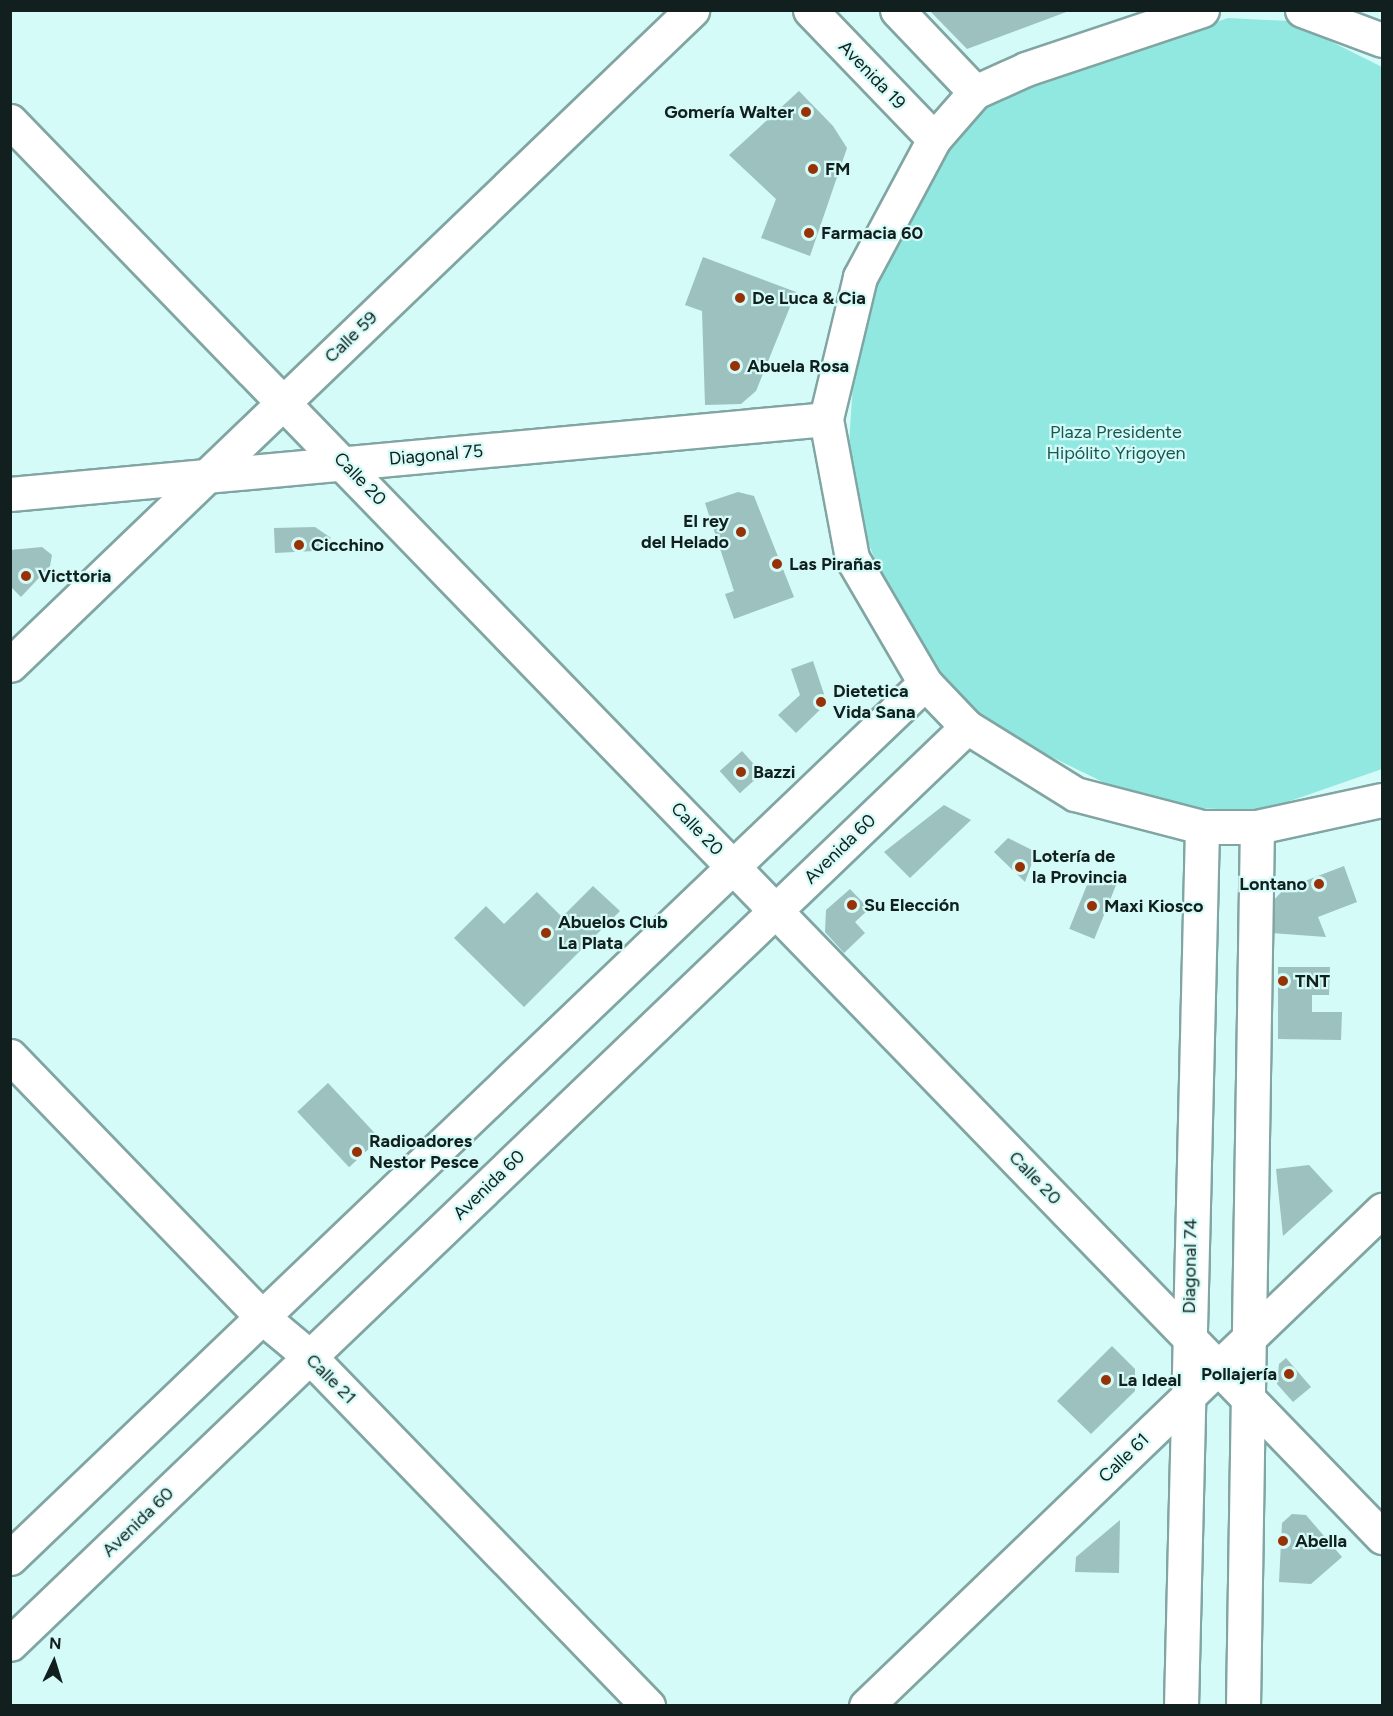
<!DOCTYPE html>
<meta charset="utf-8">
<style>
body{margin:0}
#map{position:relative;width:1393px;height:1716px;overflow:hidden;background:#d4fbf7;font-family:Figtree,sans-serif}
div>[style]{position:absolute}
[style*='--x']{left:calc(var(--x)*1px);top:calc(var(--y)*1px);width:calc(var(--w)*1px);rotate:calc(var(--a)*1deg)}
.green>*{inset:0;background:#91e8e1}
.building>*{inset:0;background:#9cc1be;transform-origin:0 0}
.roads{filter:drop-shadow(2px 0 #81a5a2) drop-shadow(-2px 0 #81a5a2) drop-shadow(0 2px #81a5a2) drop-shadow(0 -2px #81a5a2)}
.street>*{height:33px;margin:-16.5px;padding:0 16.5px;transform-origin:16.5px;border-radius:16.5px;background:#fff}
.secondary>*{height:33px;margin:-16.5px;padding:0 16.5px;transform-origin:16.5px;border-radius:16.5px;background:#fff}
.primary>*{height:33px;margin:-16.5px;padding:0 16.5px;transform-origin:16.5px;border-radius:16.5px;background:#fff}
.dots>*{width:16px;height:16px;translate:-50% -50%;box-sizing:border-box;border:3px solid #d4fbf7;border-radius:50%}
span{translate:-50% -50%;white-space:nowrap;text-align:center;line-height:1.15;-webkit-text-stroke:4.5px #d4fbf7;paint-order:stroke}
.street-label{font-size:18px;color:#111f1e}
.poi-label{font-size:18px;color:#111f1e;font-weight:700}
.right{translate:-100% -50%;text-align:right}
.left{translate:0 -50%;text-align:left}
.park-label{font-size:18px;color:#195753}
.frame{position:absolute;inset:0;border:12px solid #111f1e;pointer-events:none}
.north{position:absolute;left:24px;top:1632px;width:60px;height:60px;-webkit-text-stroke:4px #d4fbf7;paint-order:stroke;rotate:4deg;font-size:16px;font-weight:700;line-height:24px;text-align:center;color:#111f1e}
.north::after{content:'';display:block;margin:auto;width:21px;height:27px;background:#111f1e;clip-path:polygon(50% 0,100% 100%,50% 72%,0 100%)}
</style>
<div id="map">
<div class="green">
<div style="clip-path:polygon(1228px 18px,1290px 21px,1382px 67px,1382px 769px,1261px 811px,1152px 806px,974px 719px,915px 655px,846px 490px,858px 307px,925px 158px,988px 102px)"></div>
</div>
<div class="building">
<div style="clip-path:polygon(929px 10px,1069px 10px,1069px 11px,967px 49px)"></div>
<div style="clip-path:polygon(799px 91px,833px 126px,847px 148px,810px 256px,761px 238px,776px 199px,729px 155px)"></div>
<div style="clip-path:polygon(703px 257px,796px 292px,756px 391px,741px 404px,705px 405px,702px 311px,685px 305px)"></div>
<div style="clip-path:polygon(738px 492px,754px 496px,794px 597px,734px 619px,725px 594px,734px 591px,705px 503px)"></div>
<div style="clip-path:polygon(315px 527px,331px 538px,314px 551px,275px 553px,274px 528px)"></div>
<div style="clip-path:polygon(42px 547px,52px 555px,50px 566px,21px 597px,10px 586px,10px 550px)"></div>
<div style="clip-path:polygon(813px 661px,827px 703px,796px 733px,778px 715px,800px 695px,791px 669px)"></div>
<div style="left:742px;top:751px;width:30px;height:30px;rotate:48deg"></div>
<div style="clip-path:polygon(944px 805px,971px 820px,910px 878px,884px 852px)"></div>
<div style="clip-path:polygon(1008px 838px,1036px 852px,1025px 882px,994px 852px)"></div>
<div style="clip-path:polygon(1344px 866px,1357px 902px,1318px 917px,1326px 937px,1271px 933px,1273px 901px,1284px 889px)"></div>
<div style="left:1091px;top:875px;width:27px;height:58px;rotate:22deg"></div>
<div style="clip-path:polygon(593px 886px,620px 911px,524px 1007px,454px 938px,486px 906px,504px 924px,537px 892px,562px 917px)"></div>
<div style="clip-path:polygon(850px 889px,869px 909px,855px 922px,865px 933px,844px 953px,825px 932px,826px 910px)"></div>
<div style="clip-path:polygon(1278px 967px,1330px 967px,1329px 995px,1312px 995px,1312px 1012px,1342px 1012px,1341px 1040px,1278px 1039px)"></div>
<div style="left:328px;top:1083px;width:76px;height:42px;rotate:47deg"></div>
<div style="clip-path:polygon(1309px 1165px,1333px 1191px,1283px 1236px,1276px 1169px)"></div>
<div style="clip-path:polygon(1112px 1346px,1135px 1369px,1135px 1391px,1091px 1434px,1057px 1401px)"></div>
<div style="clip-path:polygon(1286px 1358px,1311px 1387px,1293px 1402px,1277px 1384px,1279px 1364px)"></div>
<div style="clip-path:polygon(1292px 1514px,1306px 1515px,1342px 1557px,1311px 1584px,1279px 1582px,1282px 1523px)"></div>
<div style="clip-path:polygon(1120px 1520px,1119px 1573px,1075px 1572px,1076px 1557px)"></div>
</div>
<div class="roads">
<div class="street">
<div style="--x:10;--y:121;--w:1972;--a:45.9"></div>
<div style="--x:10;--y:494;--w:819;--a:-5.25"></div>
<div style="--x:10;--y:665;--w:946;--a:-43.84"></div>
<div style="--x:10;--y:1056;--w:363;--a:46"></div>
<div style="--x:262;--y:1317;--w:62;--a:39.8"></div>
<div style="--x:310;--y:1357;--w:486;--a:45.9"></div>
<div style="--x:866;--y:1706;--w:716;--a:-43.87"></div>
</div>
<div class="secondary">
<div style="--x:810;--y:10;--w:179;--a:46.1"></div>
<div style="--x:897;--y:10;--w:113;--a:46.4"></div>
<div style="--x:10;--y:1558;--w:1266;--a:-43.72"></div>
<div style="--x:10;--y:1644;--w:1325;--a:-43.78"></div>
</div>
<div class="primary">
<div style="--x:1202;--y:10;--w:186;--a:161.5"></div>
<div style="--x:1026;--y:69;--w:56;--a:155.7"></div>
<div style="--x:975;--y:92;--w:62;--a:131.1"></div>
<div style="--x:934;--y:139;--w:157;--a:118.2"></div>
<div style="--x:860;--y:277;--w:146;--a:103.5"></div>
<div style="--x:826;--y:419;--w:141;--a:79.4"></div>
<div style="--x:852;--y:558;--w:145;--a:59.7"></div>
<div style="--x:925;--y:683;--w:61;--a:46.3"></div>
<div style="--x:967;--y:727;--w:127;--a:31.8"></div>
<div style="--x:1075;--y:794;--w:131;--a:14.6"></div>
<div style="--x:1202;--y:827;--w:55;--a:0"></div>
<div style="--x:1257;--y:827;--w:128;--a:-12.2"></div>
<div style="--x:1302;--y:10;--w:85;--a:20.6"></div>
<div style="--x:1181;--y:1706;--w:879;--a:-88.63"></div>
<div style="--x:1243;--y:1706;--w:879;--a:-89.09"></div>
</div>
</div>
<div class="dots">
<div style="left:806px;top:112px;background:#973206"></div>
<div style="left:813px;top:169px;background:#973206"></div>
<div style="left:809px;top:233px;background:#973206"></div>
<div style="left:740px;top:298px;background:#973206"></div>
<div style="left:735px;top:366px;background:#973206"></div>
<div style="left:741px;top:532px;background:#973206"></div>
<div style="left:299px;top:545px;background:#973206"></div>
<div style="left:777px;top:564px;background:#973206"></div>
<div style="left:26px;top:576px;background:#973206"></div>
<div style="left:821px;top:702px;background:#973206"></div>
<div style="left:741px;top:772px;background:#973206"></div>
<div style="left:1020px;top:867px;background:#973206"></div>
<div style="left:1319px;top:884px;background:#973206"></div>
<div style="left:852px;top:905px;background:#973206"></div>
<div style="left:1092px;top:906px;background:#973206"></div>
<div style="left:546px;top:933px;background:#973206"></div>
<div style="left:1283px;top:981px;background:#973206"></div>
<div style="left:357px;top:1152px;background:#973206"></div>
<div style="left:1289px;top:1374px;background:#973206"></div>
<div style="left:1106px;top:1380px;background:#973206"></div>
<div style="left:1283px;top:1541px;background:#973206"></div>
</div>
<div class="street-label">
<span style="left:872px;top:75px;rotate:46deg">Avenida 19</span>
<span style="left:351px;top:337px;rotate:-44deg">Calle 59</span>
<span style="left:436px;top:455px;rotate:-5deg">Diagonal 75</span>
<span style="left:360px;top:479px;rotate:46deg">Calle 20</span>
<span style="left:697px;top:829px;rotate:46deg">Calle 20</span>
<span style="left:840px;top:849px;rotate:-44deg">Avenida 60</span>
<span style="left:1035px;top:1178px;rotate:46deg">Calle 20</span>
<span style="left:489px;top:1185px;rotate:-44deg">Avenida 60</span>
<span style="left:1190px;top:1266px;rotate:-89deg">Diagonal 74</span>
<span style="left:331px;top:1379px;rotate:45deg">Calle 21</span>
<span style="left:1124px;top:1458px;rotate:-44deg">Calle 61</span>
<span style="left:138px;top:1522px;rotate:-44deg">Avenida 60</span>
</div>
<div class="poi-label">
<span class="right" style="left:794px;top:112px">Gomería Walter</span>
<span class="left" style="left:825px;top:169px">FM</span>
<span class="left" style="left:821px;top:233px">Farmacia 60</span>
<span class="left" style="left:752px;top:298px">De Luca &amp; Cia</span>
<span class="left" style="left:747px;top:366px">Abuela Rosa</span>
<span class="right" style="left:729px;top:532px">El rey<br>del Helado</span>
<span class="left" style="left:311px;top:545px">Cicchino</span>
<span class="left" style="left:789px;top:564px">Las Pirañas</span>
<span class="left" style="left:38px;top:576px">Victtoria</span>
<span class="left" style="left:833px;top:702px">Dietetica<br>Vida Sana</span>
<span class="left" style="left:753px;top:772px">Bazzi</span>
<span class="left" style="left:1032px;top:867px">Lotería de<br>la Provincia</span>
<span class="right" style="left:1307px;top:884px">Lontano</span>
<span class="left" style="left:864px;top:905px">Su Elección</span>
<span class="left" style="left:1104px;top:906px">Maxi Kiosco</span>
<span class="left" style="left:558px;top:933px">Abuelos Club<br>La Plata</span>
<span class="left" style="left:1295px;top:981px">TNT</span>
<span class="left" style="left:369px;top:1152px">Radioadores<br>Nestor Pesce</span>
<span class="right" style="left:1277px;top:1374px">Pollajería</span>
<span class="left" style="left:1118px;top:1380px">La Ideal</span>
<span class="left" style="left:1295px;top:1541px">Abella</span>
</div>
<div class="park-label">
<span style="left:1116px;top:443px">Plaza Presidente<br>Hipólito Yrigoyen</span>
</div>
<div class="frame"></div>
<div class="north">N</div>
</div>
